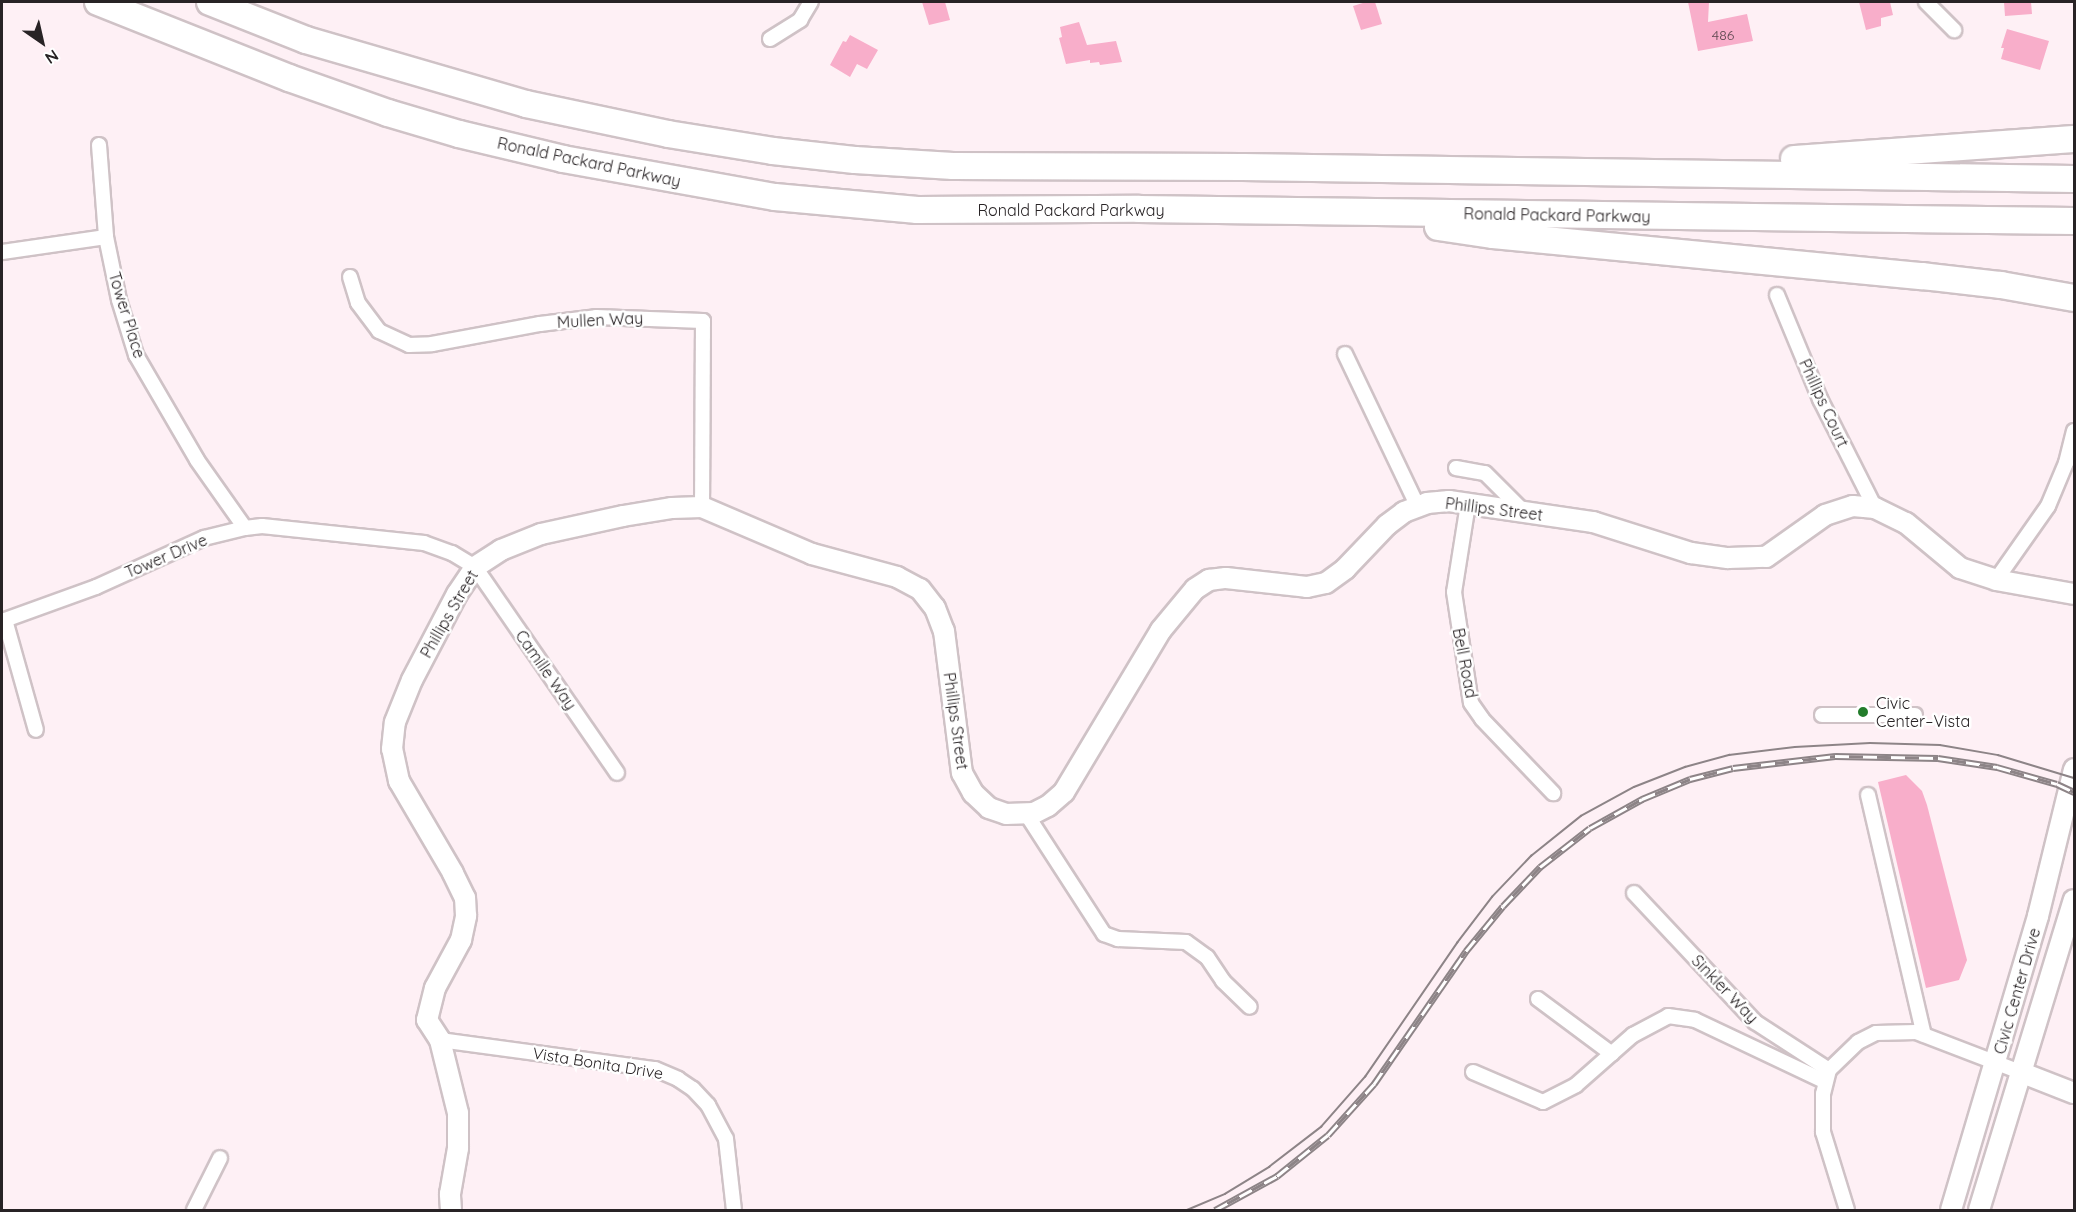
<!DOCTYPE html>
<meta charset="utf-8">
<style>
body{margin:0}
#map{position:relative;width:2076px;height:1212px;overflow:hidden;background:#fef0f5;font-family:Quicksand,sans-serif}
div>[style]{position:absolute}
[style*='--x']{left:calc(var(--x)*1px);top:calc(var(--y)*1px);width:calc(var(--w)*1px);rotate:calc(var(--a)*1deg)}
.building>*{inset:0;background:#f8aeca}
.roads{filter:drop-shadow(2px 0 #cfc2c6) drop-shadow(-2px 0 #cfc2c6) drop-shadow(0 2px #cfc2c6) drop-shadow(0 -2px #cfc2c6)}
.street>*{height:14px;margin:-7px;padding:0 7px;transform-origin:7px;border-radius:7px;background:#fff}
.secondary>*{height:20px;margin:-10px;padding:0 10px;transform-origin:10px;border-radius:10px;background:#fff}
.highway>*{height:26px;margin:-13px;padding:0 13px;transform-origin:13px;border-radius:13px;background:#fff}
.tram>*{height:1.5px;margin:-0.75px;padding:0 0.75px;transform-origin:0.75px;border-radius:0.75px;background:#8d8487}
.rail>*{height:7px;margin-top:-3.5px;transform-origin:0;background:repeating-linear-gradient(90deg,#fff 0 14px,#8d8487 0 28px);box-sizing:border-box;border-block:2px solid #8d8487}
.dots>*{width:16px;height:16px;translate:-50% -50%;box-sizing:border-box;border:3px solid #fff;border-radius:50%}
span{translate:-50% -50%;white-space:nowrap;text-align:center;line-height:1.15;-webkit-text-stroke:5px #fff;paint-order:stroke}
.number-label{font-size:14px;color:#5c464e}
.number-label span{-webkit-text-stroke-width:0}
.street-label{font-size:16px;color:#282325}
.poi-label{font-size:16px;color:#282325}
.left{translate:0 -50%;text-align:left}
.frame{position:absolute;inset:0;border:3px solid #282325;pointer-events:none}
.north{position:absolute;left:12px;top:12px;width:60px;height:60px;-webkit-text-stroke:4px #fff;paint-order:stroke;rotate:146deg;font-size:16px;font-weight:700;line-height:24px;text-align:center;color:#282325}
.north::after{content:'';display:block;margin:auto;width:21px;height:27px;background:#282325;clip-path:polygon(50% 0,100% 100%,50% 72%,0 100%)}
</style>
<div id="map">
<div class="building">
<div style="clip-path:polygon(922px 2px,945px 2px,950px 20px,929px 25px)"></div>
<div style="clip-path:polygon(1366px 2px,1375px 2px,1382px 24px,1361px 30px,1353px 6px)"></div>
<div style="clip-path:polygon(1688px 2px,1709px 2px,1708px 22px,1747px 14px,1753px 41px,1698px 51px)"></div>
<div style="clip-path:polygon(1859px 2px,1890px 2px,1893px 15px,1881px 18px,1881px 26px,1866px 30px)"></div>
<div style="clip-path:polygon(2004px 2px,2031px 2px,2032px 14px,2005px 16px)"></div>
<div style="clip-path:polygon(1079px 22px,1087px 45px,1116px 41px,1122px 62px,1100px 65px,1099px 62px,1090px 63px,1090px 60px,1066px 64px,1059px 38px,1062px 37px,1060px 27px)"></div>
<div style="clip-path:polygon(2007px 29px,2049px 41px,2040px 70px,2001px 59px,2004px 48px,2001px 48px)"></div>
<div style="clip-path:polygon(850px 35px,878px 50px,867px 69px,857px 64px,850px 77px,830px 65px,843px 41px,846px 42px)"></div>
<div style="clip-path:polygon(1906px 775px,1922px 791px,1927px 805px,1967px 960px,1959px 980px,1926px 988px,1878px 782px)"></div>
</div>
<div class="roads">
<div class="street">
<div style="--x:1926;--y:2;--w:40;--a:45"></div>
<div style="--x:770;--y:39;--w:36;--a:-32"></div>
<div style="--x:800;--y:20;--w:21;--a:-59"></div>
<div style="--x:99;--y:145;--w:92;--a:85.6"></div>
<div style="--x:106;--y:237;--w:64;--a:78.3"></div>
<div style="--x:119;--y:300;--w:58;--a:72.8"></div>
<div style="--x:136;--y:355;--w:121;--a:59.8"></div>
<div style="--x:197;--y:460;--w:83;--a:54.8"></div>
<div style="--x:2;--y:252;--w:105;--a:-8.2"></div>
<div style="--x:350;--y:277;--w:27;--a:73"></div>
<div style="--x:358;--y:303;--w:35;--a:53"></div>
<div style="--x:379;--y:331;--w:33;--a:25"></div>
<div style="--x:409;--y:345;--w:23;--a:-2"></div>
<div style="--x:432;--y:344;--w:110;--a:-10.5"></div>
<div style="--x:540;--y:324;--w:56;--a:-7.1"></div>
<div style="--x:596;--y:317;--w:107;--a:2.1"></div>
<div style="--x:703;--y:321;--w:186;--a:90.3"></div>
<div style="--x:1777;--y:295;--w:113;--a:67.5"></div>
<div style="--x:1820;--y:399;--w:122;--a:63.2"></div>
<div style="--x:1345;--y:354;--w:167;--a:64.5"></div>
<div style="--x:1456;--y:468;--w:29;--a:10"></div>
<div style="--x:1485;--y:473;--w:57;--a:45"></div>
<div style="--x:1468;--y:504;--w:89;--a:99"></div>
<div style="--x:1454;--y:592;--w:112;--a:81.3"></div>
<div style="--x:1471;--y:703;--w:19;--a:55"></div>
<div style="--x:1482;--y:719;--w:103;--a:46.2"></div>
<div style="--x:1996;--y:580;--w:90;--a:-54.9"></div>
<div style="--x:2048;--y:506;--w:47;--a:-67.3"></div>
<div style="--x:2066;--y:463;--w:33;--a:-76"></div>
<div style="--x:5;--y:620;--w:114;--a:74.3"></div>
<div style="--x:2;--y:621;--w:100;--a:-19.9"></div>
<div style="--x:96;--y:587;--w:119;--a:-24.4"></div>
<div style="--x:204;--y:538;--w:42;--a:-13.7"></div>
<div style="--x:245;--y:528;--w:17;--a:-7"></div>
<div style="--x:262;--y:526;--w:163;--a:6"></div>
<div style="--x:424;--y:543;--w:30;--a:20"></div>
<div style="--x:452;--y:553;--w:27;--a:31"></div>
<div style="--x:475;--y:567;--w:250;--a:55.4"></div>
<div style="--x:1822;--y:715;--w:93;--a:0"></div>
<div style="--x:1868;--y:795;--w:246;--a:76.9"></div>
<div style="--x:1027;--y:815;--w:142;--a:57.1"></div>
<div style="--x:1104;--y:934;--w:15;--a:20"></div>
<div style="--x:1118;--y:939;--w:68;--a:2.5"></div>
<div style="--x:1186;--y:942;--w:26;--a:36"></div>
<div style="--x:1207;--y:957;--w:29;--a:56"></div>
<div style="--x:1223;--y:981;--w:37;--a:44"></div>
<div style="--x:1634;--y:893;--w:177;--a:46.8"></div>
<div style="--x:1755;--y:1022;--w:88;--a:33"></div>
<div style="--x:1538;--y:999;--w:92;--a:36.6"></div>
<div style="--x:440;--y:1040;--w:217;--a:7.7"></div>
<div style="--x:655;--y:1069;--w:25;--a:23"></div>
<div style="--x:678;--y:1079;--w:18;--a:34"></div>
<div style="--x:693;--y:1089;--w:22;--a:47"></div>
<div style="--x:708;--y:1105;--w:38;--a:62"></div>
<div style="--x:726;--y:1139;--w:71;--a:83.6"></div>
<div style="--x:1473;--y:1072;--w:76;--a:23.2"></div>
<div style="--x:1543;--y:1102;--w:37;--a:-27"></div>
<div style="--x:1576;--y:1085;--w:76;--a:-41.3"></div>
<div style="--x:1633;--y:1035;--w:40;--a:-28"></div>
<div style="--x:1668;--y:1016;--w:27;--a:8"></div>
<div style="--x:1695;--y:1020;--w:143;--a:25.3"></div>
<div style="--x:194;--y:1210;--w:58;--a:-63.4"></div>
<div style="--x:1847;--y:1210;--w:82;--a:-107.1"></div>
<div style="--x:1823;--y:1132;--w:38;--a:-90"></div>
<div style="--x:1823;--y:1094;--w:25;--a:-76"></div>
<div style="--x:1829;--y:1070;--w:40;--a:-44"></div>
<div style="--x:1858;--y:1042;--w:20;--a:-27"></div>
<div style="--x:1876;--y:1033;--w:40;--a:-1.4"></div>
<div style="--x:1916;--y:1032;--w:111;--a:21"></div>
</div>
<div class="secondary">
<div style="--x:2020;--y:1072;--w:58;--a:21.3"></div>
<div style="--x:451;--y:1210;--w:16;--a:-94"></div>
<div style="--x:450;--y:1194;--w:47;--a:-80.1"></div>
<div style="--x:458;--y:1148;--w:35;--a:-90"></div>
<div style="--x:458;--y:1113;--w:75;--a:-103.9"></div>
<div style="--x:440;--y:1040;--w:24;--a:-123"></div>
<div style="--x:427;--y:1020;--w:33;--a:-76"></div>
<div style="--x:435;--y:988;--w:55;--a:-61.6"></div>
<div style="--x:461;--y:940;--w:25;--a:-78"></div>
<div style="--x:466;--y:916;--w:18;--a:-93"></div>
<div style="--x:465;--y:898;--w:28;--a:-116"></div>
<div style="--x:453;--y:873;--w:107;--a:-120.4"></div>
<div style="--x:399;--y:781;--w:33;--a:-102"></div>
<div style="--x:392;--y:749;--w:27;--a:-84"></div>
<div style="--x:395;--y:722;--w:45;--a:-68"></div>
<div style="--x:412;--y:680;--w:97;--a:-62.4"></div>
<div style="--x:457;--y:594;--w:32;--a:-56"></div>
<div style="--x:475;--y:567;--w:31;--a:-33"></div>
<div style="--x:501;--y:550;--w:43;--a:-21.8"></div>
<div style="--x:541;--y:534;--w:84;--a:-12.4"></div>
<div style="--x:623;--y:516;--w:50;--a:-9.3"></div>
<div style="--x:672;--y:508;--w:30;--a:-2"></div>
<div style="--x:702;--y:507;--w:120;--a:23.1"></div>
<div style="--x:812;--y:554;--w:88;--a:15.1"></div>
<div style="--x:897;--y:577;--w:26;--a:28"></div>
<div style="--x:920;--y:589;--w:24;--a:52"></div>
<div style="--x:935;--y:608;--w:25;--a:69"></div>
<div style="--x:944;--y:631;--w:143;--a:82.8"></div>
<div style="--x:962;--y:773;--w:23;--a:61"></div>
<div style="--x:973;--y:793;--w:22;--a:43"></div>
<div style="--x:989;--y:808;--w:18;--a:19"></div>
<div style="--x:1006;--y:814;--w:28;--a:-2"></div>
<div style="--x:1034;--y:813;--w:16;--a:-27"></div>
<div style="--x:1048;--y:806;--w:21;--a:-41"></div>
<div style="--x:1064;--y:792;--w:189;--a:-59.1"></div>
<div style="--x:1161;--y:630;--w:53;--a:-50.3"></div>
<div style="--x:1195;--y:589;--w:17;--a:-33"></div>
<div style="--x:1209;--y:580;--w:17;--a:-7"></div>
<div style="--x:1226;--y:578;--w:81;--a:6.3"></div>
<div style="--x:1307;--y:587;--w:19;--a:-12"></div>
<div style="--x:1326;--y:583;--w:24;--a:-36"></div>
<div style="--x:1345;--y:569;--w:61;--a:-46.3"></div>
<div style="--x:1387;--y:525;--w:21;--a:-37"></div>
<div style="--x:1404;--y:512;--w:25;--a:-21"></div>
<div style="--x:1427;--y:503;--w:22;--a:-5"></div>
<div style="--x:1449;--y:501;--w:146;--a:8.3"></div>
<div style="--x:1593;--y:522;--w:103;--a:17.6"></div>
<div style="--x:1691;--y:553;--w:37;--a:8"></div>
<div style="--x:1728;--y:558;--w:38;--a:-2"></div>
<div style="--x:1766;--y:557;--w:72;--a:-35.4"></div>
<div style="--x:1825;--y:515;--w:29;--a:-18"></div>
<div style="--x:1853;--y:506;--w:22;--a:5"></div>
<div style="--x:1875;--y:508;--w:34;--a:26"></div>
<div style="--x:1906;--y:523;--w:70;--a:39.8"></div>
<div style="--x:1960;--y:568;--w:38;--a:18"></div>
<div style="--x:1996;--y:580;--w:79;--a:10.2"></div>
<div style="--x:1951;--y:1210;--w:307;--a:-73.5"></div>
<div style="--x:2038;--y:916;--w:151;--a:-76.2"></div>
<div style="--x:1979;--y:1210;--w:324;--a:-73"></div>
</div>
<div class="highway">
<div style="--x:98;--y:2;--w:206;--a:21.7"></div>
<div style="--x:289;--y:78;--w:105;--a:19.5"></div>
<div style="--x:388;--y:113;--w:74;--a:16.5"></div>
<div style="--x:459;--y:134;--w:107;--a:13.5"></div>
<div style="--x:563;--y:159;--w:215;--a:10.2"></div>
<div style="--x:775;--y:197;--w:143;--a:5.2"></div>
<div style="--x:917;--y:210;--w:222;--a:-0.3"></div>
<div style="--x:1139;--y:209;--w:935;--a:0.74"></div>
<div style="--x:210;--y:2;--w:103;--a:21.6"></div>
<div style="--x:306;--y:40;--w:229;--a:16.2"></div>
<div style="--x:526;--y:104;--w:145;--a:11.9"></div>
<div style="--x:668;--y:134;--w:106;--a:9.2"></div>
<div style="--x:773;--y:151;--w:82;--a:6.3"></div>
<div style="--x:855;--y:160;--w:98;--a:3.5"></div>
<div style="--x:953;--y:166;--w:290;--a:0.2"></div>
<div style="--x:1243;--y:167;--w:831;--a:0.83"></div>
<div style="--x:1794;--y:159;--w:281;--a:-4.1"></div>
<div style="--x:1438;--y:227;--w:56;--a:8.3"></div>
<div style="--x:1493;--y:235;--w:431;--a:5.5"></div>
<div style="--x:1922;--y:276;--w:80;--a:6.5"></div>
<div style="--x:2001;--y:285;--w:74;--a:10.1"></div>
</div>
</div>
<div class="tram">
<div style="--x:1187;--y:1210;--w:41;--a:-22.8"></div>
<div style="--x:1225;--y:1194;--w:52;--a:-31.5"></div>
<div style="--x:1269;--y:1167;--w:66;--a:-37.6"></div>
<div style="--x:1321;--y:1127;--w:67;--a:-48.7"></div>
<div style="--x:1365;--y:1077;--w:163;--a:-55.5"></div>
<div style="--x:1457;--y:943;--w:58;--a:-52.7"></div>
<div style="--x:1492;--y:897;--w:57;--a:-46.4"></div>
<div style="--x:1531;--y:856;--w:64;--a:-38.7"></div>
<div style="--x:1581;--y:816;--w:60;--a:-28.7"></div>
<div style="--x:1634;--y:787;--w:55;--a:-21.4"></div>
<div style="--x:1685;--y:767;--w:46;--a:-15.3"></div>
<div style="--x:1729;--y:755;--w:66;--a:-6.9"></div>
<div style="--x:1795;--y:747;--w:75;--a:-3.1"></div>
<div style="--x:1870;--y:743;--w:70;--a:1.6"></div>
<div style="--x:1940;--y:745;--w:59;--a:9.8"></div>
<div style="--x:1998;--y:755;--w:79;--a:16.8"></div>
</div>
<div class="rail">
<div style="--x:1215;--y:1210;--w:71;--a:-28.7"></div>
<div style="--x:1277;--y:1176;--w:65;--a:-38.8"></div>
<div style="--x:1328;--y:1135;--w:69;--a:-48"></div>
<div style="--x:1374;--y:1084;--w:162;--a:-55.3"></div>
<div style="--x:1466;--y:951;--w:58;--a:-50.6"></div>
<div style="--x:1503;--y:906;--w:54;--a:-46.5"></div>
<div style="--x:1540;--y:867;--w:63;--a:-38"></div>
<div style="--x:1590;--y:828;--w:60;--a:-29.1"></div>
<div style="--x:1642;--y:799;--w:52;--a:-22.6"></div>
<div style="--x:1690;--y:779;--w:44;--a:-14.3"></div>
<div style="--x:1733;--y:768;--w:103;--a:-6.7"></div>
<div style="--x:1835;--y:756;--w:103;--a:1.1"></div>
<div style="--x:1938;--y:758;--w:60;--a:8.7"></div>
<div style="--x:1997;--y:767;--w:62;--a:15.8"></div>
<div style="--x:2057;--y:784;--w:19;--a:25"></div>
</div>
<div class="dots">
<div style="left:1863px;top:712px;background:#237c2b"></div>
</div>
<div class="number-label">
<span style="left:1723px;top:35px">486</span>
</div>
<div class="street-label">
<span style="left:589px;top:162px;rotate:12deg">Ronald Packard Parkway</span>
<span style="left:1071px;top:210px">Ronald Packard Parkway</span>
<span style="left:1557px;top:215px;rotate:1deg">Ronald Packard Parkway</span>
<span style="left:127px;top:315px;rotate:73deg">Tower Place</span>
<span style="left:600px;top:320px;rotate:-3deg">Mullen Way</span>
<span style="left:1824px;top:403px;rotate:65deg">Phillips Court</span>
<span style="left:1494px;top:509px;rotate:7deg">Phillips Street</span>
<span style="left:166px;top:556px;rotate:-23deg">Tower Drive</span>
<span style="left:449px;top:614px;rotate:-60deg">Phillips Street</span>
<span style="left:1465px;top:663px;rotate:79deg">Bell Road</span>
<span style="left:546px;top:670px;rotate:55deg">Camille Way</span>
<span style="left:956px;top:721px;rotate:82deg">Phillips Street</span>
<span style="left:1725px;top:989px;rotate:46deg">Sinkler Way</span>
<span style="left:2017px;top:991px;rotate:-74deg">Civic Center Drive</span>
<span style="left:598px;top:1063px;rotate:9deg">Vista Bonita Drive</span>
</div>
<div class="poi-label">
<span class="left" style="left:1876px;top:712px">Civic<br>Center–Vista</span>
</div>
<div class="frame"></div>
<div class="north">N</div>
</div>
